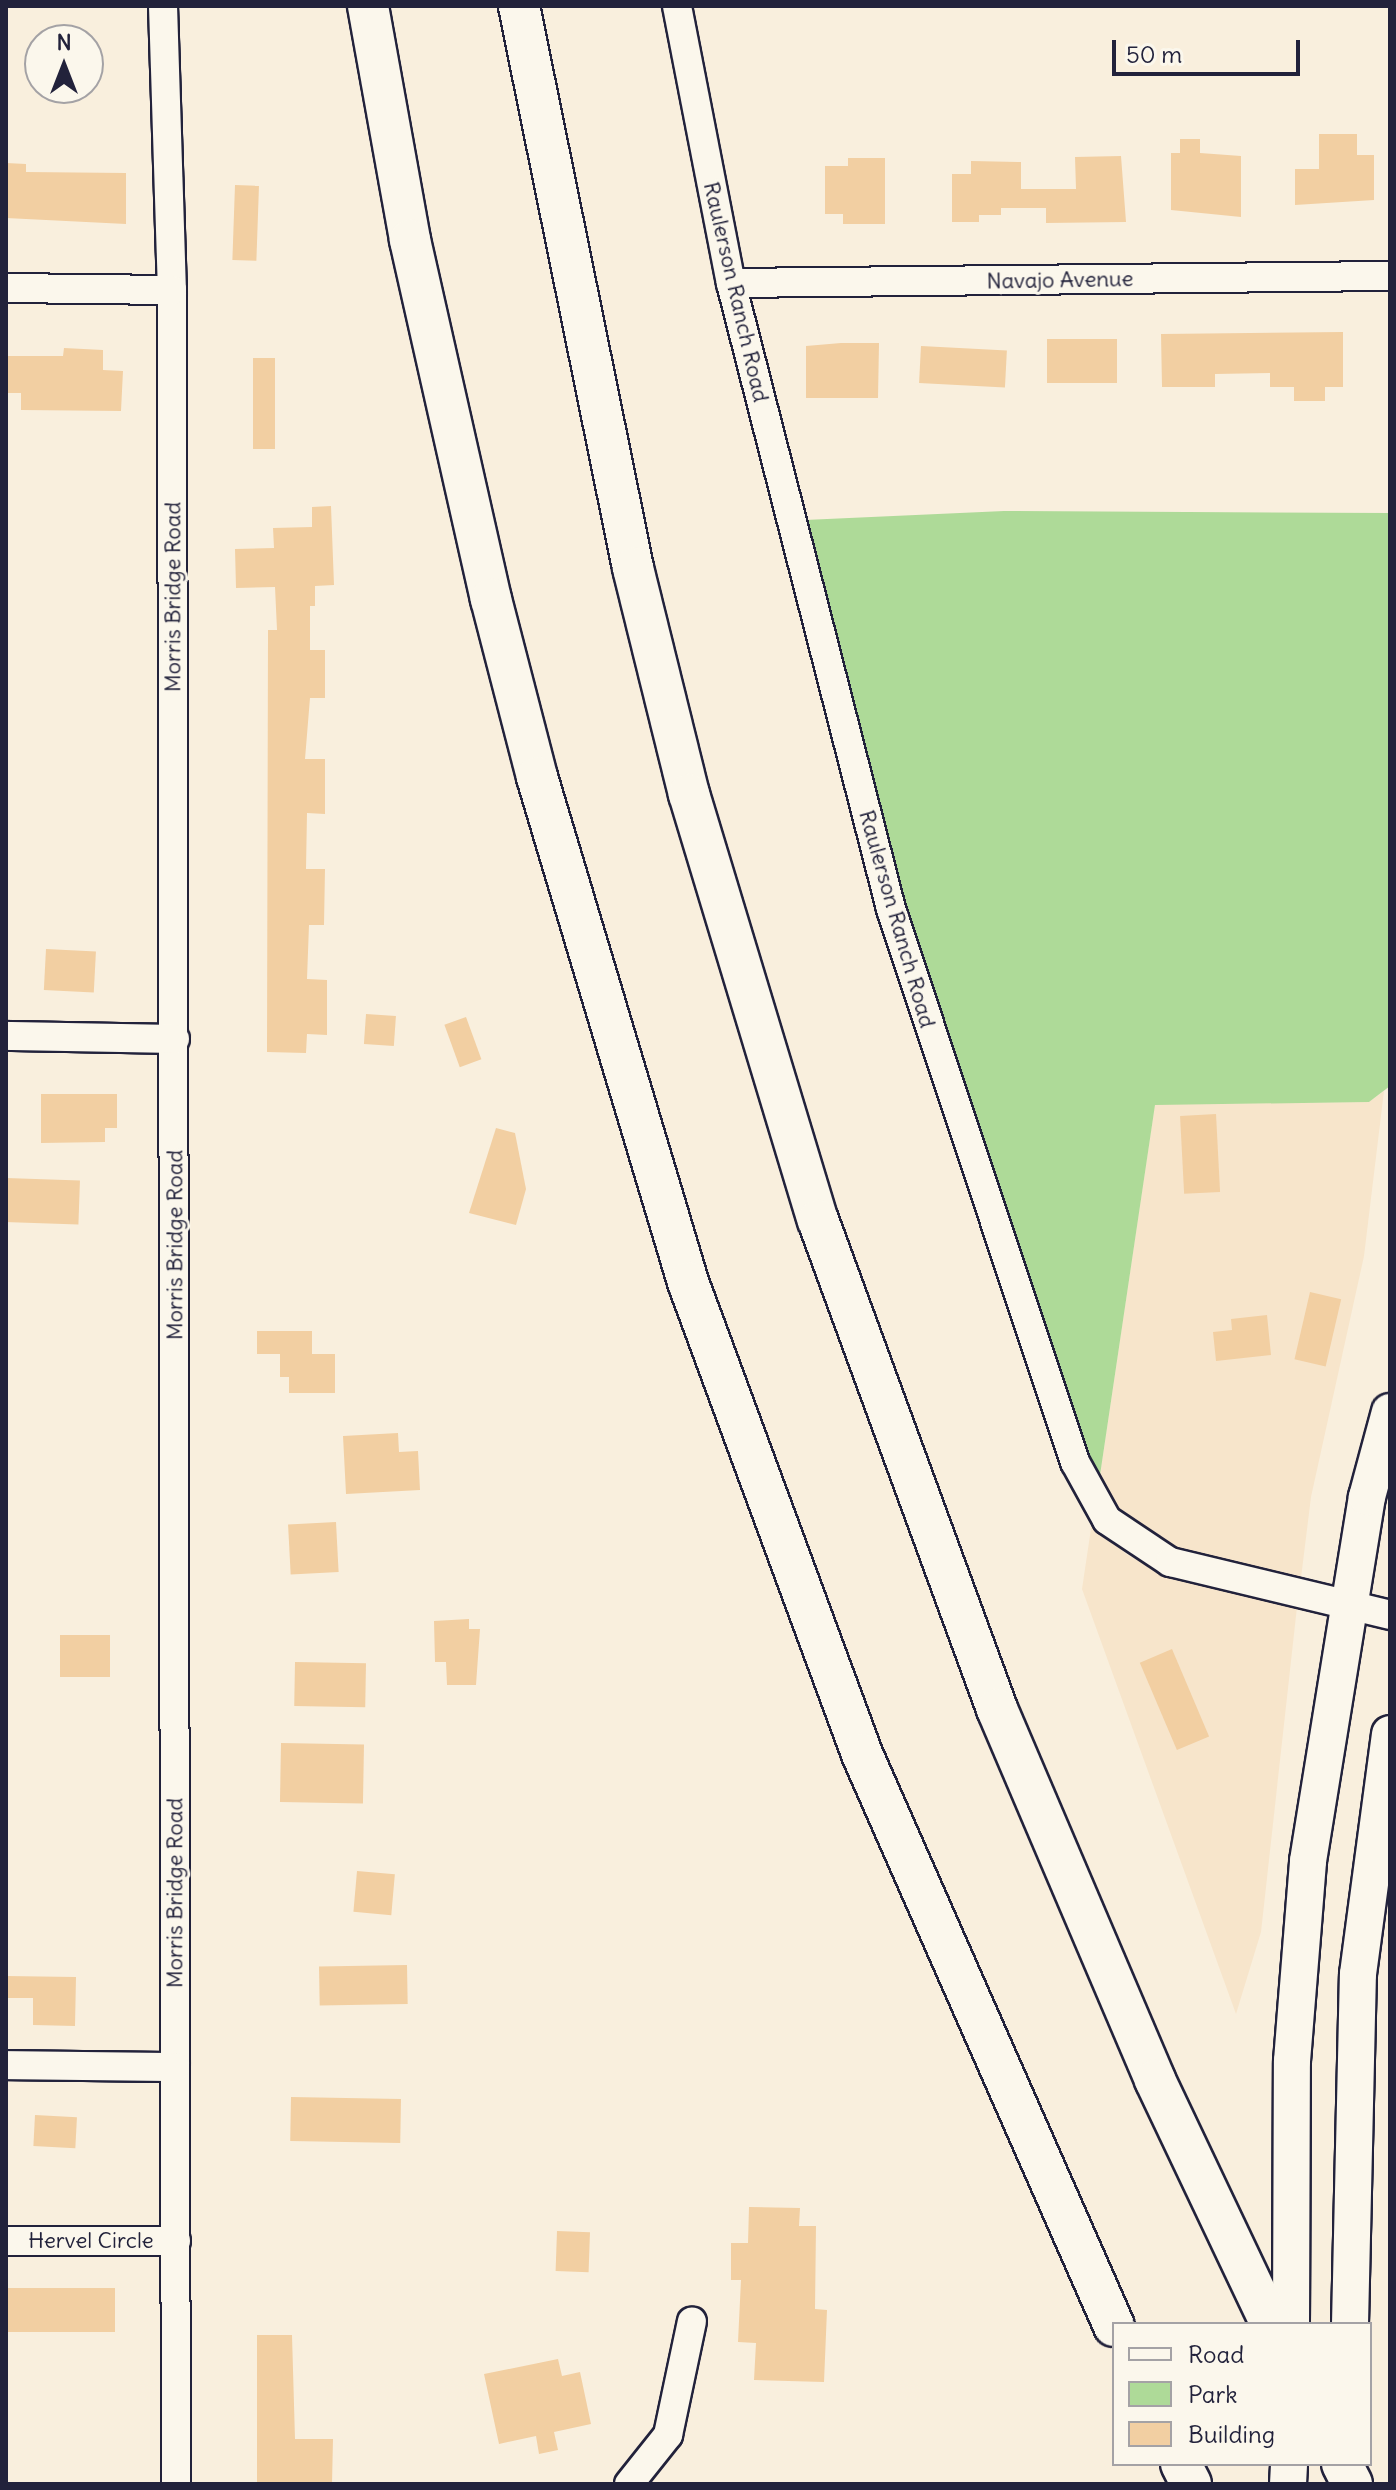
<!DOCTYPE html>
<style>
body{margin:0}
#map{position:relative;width:1396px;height:2490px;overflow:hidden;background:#f9efdd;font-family:Delius,sans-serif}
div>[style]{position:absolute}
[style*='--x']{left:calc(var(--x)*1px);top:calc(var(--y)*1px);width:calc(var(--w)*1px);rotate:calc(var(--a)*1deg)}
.built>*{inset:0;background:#f7e5cb}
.green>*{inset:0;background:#aeda98}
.building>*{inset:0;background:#f2cfa2;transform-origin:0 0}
.roads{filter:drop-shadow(2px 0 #22223b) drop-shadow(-2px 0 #22223b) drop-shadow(0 2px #22223b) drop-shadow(0 -2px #22223b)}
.minor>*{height:28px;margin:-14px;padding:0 14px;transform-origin:14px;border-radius:14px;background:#fbf7ec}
.major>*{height:36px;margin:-18px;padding:0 18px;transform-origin:18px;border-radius:18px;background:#fbf7ec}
.highway>*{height:40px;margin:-20px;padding:0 20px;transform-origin:20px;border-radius:20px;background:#fbf7ec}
span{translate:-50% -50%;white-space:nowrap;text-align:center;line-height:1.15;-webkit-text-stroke:6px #fbf7ec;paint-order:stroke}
.street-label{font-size:22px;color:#22223b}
.frame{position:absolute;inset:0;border:8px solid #22223b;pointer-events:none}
.legend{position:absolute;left:1112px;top:2322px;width:260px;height:144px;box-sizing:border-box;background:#fbf7ec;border:2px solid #a4a2a5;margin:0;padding:10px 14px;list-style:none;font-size:24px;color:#22223b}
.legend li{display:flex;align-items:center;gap:16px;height:40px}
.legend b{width:40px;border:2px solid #a4a2a5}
.north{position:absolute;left:24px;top:24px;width:80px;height:80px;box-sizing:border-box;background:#fbf7ec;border:2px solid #a4a2a5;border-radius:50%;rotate:0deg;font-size:22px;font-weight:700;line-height:32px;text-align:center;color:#22223b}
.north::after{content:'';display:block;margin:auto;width:28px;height:36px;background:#22223b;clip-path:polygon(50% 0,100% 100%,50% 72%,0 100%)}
.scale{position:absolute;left:1112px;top:40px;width:188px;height:36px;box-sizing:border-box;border:4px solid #22223b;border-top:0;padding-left:10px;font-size:24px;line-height:28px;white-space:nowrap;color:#22223b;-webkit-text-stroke:6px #fbf7ec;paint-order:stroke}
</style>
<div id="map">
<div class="built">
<div style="clip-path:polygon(1384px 1091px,1364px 1256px,1311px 1497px,1301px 1578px,1174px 1549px,1117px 1510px,1099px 1482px,1155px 1104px,1369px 1102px)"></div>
<div style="clip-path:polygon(1092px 1522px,1126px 1554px,1164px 1575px,1297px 1607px,1261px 1932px,1236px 2014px,1082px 1589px)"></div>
</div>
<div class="green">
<div style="clip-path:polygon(1004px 511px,1390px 513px,1390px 1086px,1369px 1102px,1155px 1105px,1099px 1482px,903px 905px,805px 520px)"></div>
</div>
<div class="building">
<div style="clip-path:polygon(1319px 134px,1357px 134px,1357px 155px,1374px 155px,1374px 200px,1295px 205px,1295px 169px,1319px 169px)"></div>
<div style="clip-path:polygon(1180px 139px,1200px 139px,1200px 153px,1241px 156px,1241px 217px,1171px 210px,1171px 153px,1180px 153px)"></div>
<div style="clip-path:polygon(1121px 156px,1126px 222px,1046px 223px,1046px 208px,1001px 208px,1001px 215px,979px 215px,979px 222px,952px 222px,952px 174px,971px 174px,971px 161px,1021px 162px,1021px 189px,1076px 189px,1075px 157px)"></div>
<div style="clip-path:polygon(848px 158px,885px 158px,885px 224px,843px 224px,843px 214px,825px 214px,825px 166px,848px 166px)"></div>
<div style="clip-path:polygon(6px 163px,26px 164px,26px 172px,126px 173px,126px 224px,6px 218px)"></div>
<div style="left:235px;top:185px;width:24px;height:75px;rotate:2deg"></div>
<div style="clip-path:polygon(1343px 332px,1343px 387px,1325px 387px,1325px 401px,1294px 401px,1294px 387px,1270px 387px,1270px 373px,1215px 374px,1215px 387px,1162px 387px,1161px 334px)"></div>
<div style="left:1047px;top:339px;width:70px;height:44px"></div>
<div style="clip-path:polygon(841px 343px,879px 343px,878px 398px,806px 398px,806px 346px)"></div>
<div style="left:921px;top:346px;width:86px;height:37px;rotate:3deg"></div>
<div style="clip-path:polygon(64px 348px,103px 350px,103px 370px,123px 371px,121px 411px,21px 410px,21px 393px,6px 393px,6px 356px,63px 356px)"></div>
<div style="left:253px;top:358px;width:22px;height:91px"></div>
<div style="clip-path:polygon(331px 506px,334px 585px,315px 586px,315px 606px,310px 606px,310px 650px,325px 650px,325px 698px,310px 698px,305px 759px,325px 759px,325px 814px,307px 813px,306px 869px,325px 869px,324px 925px,309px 925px,307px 979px,327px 980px,327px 1035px,307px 1034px,306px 1053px,267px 1052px,268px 630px,277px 630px,275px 587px,236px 588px,235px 549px,274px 548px,273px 528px,312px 527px,312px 507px)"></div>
<div style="left:46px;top:949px;width:50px;height:41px;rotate:3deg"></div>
<div style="left:366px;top:1014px;width:30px;height:30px;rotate:4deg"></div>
<div style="left:466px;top:1017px;width:45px;height:23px;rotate:70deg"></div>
<div style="clip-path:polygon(41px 1094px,117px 1094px,117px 1128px,105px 1128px,105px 1142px,41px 1143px)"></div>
<div style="left:1216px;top:1114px;width:78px;height:36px;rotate:87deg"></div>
<div style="clip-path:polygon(496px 1128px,515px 1133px,526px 1189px,516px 1225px,469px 1213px)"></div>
<div style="left:6px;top:1178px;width:74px;height:44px;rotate:2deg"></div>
<div style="left:1310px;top:1292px;width:32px;height:69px;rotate:13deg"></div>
<div style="clip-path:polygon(1267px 1315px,1271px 1355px,1216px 1361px,1213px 1332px,1232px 1330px,1231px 1319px)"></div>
<div style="clip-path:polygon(257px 1331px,312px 1331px,312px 1354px,335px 1354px,335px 1393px,289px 1393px,289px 1377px,280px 1377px,280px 1354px,257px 1354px)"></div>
<div style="clip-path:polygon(398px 1433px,399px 1452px,418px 1451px,420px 1490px,346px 1494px,343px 1436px)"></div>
<div style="left:336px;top:1522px;width:50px;height:48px;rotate:87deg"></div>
<div style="clip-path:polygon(469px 1619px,469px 1629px,480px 1629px,476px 1685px,447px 1685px,446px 1662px,435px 1662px,434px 1621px)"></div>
<div style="left:60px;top:1635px;width:50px;height:42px"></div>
<div style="left:1172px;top:1649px;width:95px;height:35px;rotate:67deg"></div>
<div style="left:295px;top:1662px;width:71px;height:44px;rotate:1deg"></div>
<div style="left:281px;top:1743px;width:83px;height:59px;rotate:1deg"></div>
<div style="left:357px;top:1871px;width:38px;height:41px;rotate:5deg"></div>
<div style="left:407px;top:1965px;width:39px;height:88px;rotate:89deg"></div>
<div style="clip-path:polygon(6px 1976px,76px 1977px,75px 2026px,33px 2025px,33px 1998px,6px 1998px)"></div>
<div style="left:291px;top:2097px;width:110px;height:44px;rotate:1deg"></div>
<div style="left:35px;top:2115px;width:42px;height:31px;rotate:3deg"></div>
<div style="clip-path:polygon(749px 2207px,800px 2208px,799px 2226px,816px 2226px,815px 2309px,827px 2310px,824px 2382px,754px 2380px,756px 2343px,738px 2342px,741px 2280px,731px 2280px,731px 2243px,748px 2243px)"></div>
<div style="left:557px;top:2231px;width:33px;height:40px;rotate:2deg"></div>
<div style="left:115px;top:2288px;width:44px;height:109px;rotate:90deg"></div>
<div style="clip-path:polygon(257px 2335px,292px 2335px,295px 2439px,333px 2439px,332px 2484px,257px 2484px)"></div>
<div style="clip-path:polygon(558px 2359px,562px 2376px,580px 2372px,591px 2424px,554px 2432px,558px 2450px,539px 2454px,536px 2436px,499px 2444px,484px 2374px)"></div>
</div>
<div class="roads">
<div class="minor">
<div style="--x:163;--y:6;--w:284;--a:88.2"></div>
<div style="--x:172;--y:290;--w:2194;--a:89.9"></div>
<div style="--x:677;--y:6;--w:282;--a:79"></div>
<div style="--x:731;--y:283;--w:646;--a:75.66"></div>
<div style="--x:891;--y:909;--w:583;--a:71.6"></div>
<div style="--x:1075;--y:1462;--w:66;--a:61.1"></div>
<div style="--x:1107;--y:1520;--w:76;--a:33.7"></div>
<div style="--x:1170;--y:1562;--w:226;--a:13.5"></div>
<div style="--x:731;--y:283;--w:659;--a:-0.61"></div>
<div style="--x:6;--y:288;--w:166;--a:0.7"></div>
<div style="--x:6;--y:1036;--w:169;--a:1"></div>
<div style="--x:6;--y:2065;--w:169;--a:0.7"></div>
<div style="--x:6;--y:2241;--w:170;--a:0"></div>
<div style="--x:629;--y:2484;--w:63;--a:-51.5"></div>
<div style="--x:668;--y:2435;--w:116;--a:-78.1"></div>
</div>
<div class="major">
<div style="--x:1291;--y:2324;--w:263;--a:-89.8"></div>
<div style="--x:1292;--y:2061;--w:201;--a:-85.4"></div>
<div style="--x:1308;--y:1861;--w:369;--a:-80.8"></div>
<div style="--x:1367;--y:1497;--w:88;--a:-74.9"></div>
<div style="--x:1350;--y:2324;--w:350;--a:-88.7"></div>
<div style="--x:1358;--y:1974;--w:242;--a:-82.4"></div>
<div style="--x:1288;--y:2484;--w:20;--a:-87"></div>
</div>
<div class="highway">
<div style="--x:368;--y:6;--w:238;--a:79.8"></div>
<div style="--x:410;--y:240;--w:368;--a:77.3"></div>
<div style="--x:491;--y:599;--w:184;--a:75.5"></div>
<div style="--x:537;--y:777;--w:527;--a:73.35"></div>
<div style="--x:688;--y:1282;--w:503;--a:69.76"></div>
<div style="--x:862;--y:1754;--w:625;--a:66.22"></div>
<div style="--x:519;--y:6;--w:573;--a:78.53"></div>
<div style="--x:633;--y:568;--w:233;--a:76.1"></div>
<div style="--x:689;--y:794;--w:445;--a:73.2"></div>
<div style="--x:818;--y:1220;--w:521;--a:69.89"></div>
<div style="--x:997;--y:1709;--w:403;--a:66.9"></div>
<div style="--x:1155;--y:2080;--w:270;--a:64.6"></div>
<div style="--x:1181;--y:2464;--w:22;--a:63"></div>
<div style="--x:1342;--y:2464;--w:22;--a:63"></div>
</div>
</div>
<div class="street-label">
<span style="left:1060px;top:280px;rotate:-1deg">Navajo Avenue</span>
<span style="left:736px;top:292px;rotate:77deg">Raulerson Ranch Road</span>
<span style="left:173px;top:597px;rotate:-90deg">Morris Bridge Road</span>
<span style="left:897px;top:919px;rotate:74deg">Raulerson Ranch Road</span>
<span style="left:175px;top:1245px;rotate:-90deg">Morris Bridge Road</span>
<span style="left:175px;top:1893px;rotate:-90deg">Morris Bridge Road</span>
<span style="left:91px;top:2241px">Hervel Circle</span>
</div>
<div class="frame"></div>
<ul class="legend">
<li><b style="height:10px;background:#fbf7ec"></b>Road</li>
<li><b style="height:22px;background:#aeda98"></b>Park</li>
<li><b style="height:22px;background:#f2cfa2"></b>Building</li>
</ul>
<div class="north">N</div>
<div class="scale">50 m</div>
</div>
